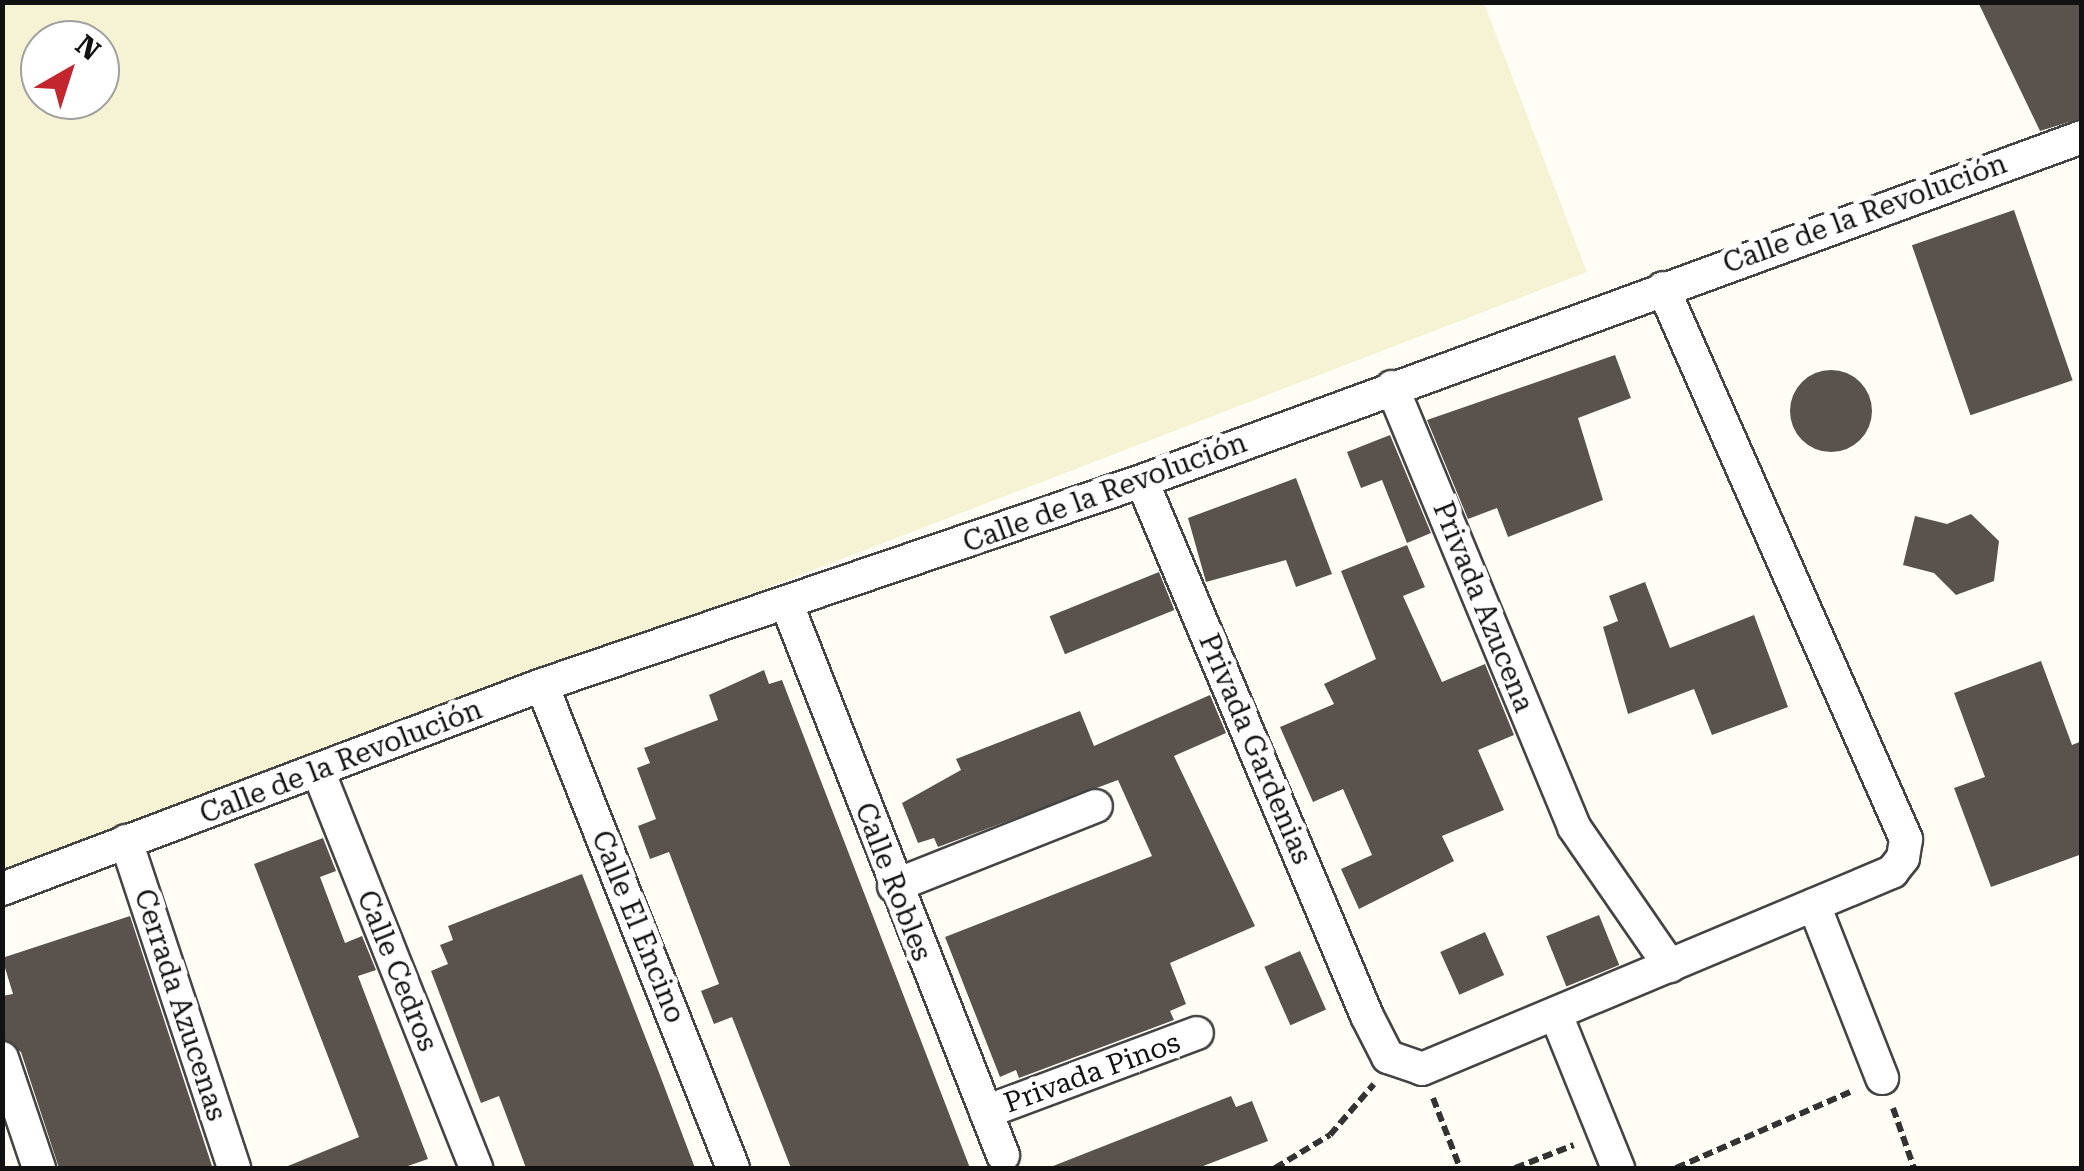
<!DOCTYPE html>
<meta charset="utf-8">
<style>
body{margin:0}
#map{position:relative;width:2084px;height:1171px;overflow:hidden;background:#fffdf5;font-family:"Roboto Serif",serif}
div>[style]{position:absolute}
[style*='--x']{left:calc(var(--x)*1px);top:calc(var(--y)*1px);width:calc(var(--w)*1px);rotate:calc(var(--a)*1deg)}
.farmland>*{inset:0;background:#f6f3d4}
.building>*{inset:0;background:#5a524d;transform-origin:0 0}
.round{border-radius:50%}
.path>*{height:6px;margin-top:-3px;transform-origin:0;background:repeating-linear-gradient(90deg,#333 0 10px,transparent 0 15px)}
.roads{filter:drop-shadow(2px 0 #444) drop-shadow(-2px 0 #444) drop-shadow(0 2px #444) drop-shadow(0 -2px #444)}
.minor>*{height:32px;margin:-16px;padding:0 16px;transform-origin:16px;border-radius:16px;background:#fff}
span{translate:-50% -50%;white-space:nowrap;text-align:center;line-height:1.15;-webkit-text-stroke:10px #fff;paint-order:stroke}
.street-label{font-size:28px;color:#111}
.frame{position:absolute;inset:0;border:5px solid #111;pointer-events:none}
.north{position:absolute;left:20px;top:20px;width:100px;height:100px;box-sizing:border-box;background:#fff;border:2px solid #a0a0a0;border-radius:50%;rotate:39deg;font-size:28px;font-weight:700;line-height:40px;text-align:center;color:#111}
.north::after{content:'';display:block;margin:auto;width:35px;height:45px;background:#c4262e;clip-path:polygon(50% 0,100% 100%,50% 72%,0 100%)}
</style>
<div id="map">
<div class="farmland">
<div style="clip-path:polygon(evenodd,3px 3px,1484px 3px,1587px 272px,3px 882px,3px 3px,40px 40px,100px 40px,100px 100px,40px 100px,40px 40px)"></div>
</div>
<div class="building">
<div style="clip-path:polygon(1978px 2px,2082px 2px,2082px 118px,2040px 131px)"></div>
<div style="left:2014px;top:210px;width:180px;height:108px;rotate:71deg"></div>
<div style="clip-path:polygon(1615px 355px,1631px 398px,1578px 418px,1603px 500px,1508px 537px,1497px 508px,1468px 519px,1427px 420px)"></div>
<div class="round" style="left:1790px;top:370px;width:82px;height:82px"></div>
<div style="clip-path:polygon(1390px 435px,1431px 533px,1407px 543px,1382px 480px,1361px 488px,1347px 452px)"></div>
<div style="clip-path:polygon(1296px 478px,1332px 574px,1296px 587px,1286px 560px,1206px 582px,1188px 518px)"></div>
<div style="clip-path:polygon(1971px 514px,1999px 541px,1994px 581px,1956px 595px,1934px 573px,1903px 565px,1915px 516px,1947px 524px)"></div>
<div style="clip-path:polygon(1407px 545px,1425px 587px,1403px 596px,1442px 682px,1485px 664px,1514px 735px,1478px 750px,1504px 810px,1442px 836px,1454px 861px,1359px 909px,1341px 869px,1372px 855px,1343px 789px,1313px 802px,1280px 727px,1334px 704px,1324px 684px,1376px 659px,1341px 571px)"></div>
<div style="left:1159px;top:572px;width:41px;height:118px;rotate:68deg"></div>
<div style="clip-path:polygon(1645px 582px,1670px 648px,1754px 615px,1788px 707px,1712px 735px,1694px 689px,1628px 714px,1603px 627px,1618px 621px,1609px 596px)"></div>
<div style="clip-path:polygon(2041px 661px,2072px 745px,2082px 741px,2082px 854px,1991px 887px,1954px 788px,1985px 777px,1954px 693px)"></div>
<div style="clip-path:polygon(764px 670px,769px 684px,782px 680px,970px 1168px,791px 1168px,732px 1017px,714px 1024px,701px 991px,719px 984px,669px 852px,650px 859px,638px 826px,656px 819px,637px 768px,650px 763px,644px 748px,718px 720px,709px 695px)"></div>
<div style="clip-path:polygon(1210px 695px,1226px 733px,1174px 756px,1255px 926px,1170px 963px,1186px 1004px,1170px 1011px,1174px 1020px,1019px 1078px,1016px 1070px,1000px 1077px,945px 937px,1152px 856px,1118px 780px,938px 847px,934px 838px,918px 843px,902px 803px,961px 770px,956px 759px,1080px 711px,1094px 746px)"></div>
<div style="clip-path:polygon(323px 838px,336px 871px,320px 877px,345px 943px,362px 936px,376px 970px,358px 976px,428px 1159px,402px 1168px,283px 1168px,359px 1137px,254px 864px)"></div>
<div style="clip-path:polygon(582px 874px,658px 1070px,695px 1168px,526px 1168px,499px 1096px,481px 1103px,431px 971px,448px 964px,440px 945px,453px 940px,448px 926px)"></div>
<div style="left:1599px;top:915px;width:54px;height:57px;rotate:68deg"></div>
<div style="clip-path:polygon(130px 916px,212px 1166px,204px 1168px,59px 1168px,21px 1052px,2px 1038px,2px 996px,13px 994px,2px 958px)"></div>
<div style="left:1485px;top:932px;width:47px;height:49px;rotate:66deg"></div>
<div style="left:1300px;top:951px;width:64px;height:39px;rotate:66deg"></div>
<div style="clip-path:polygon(1231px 1096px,1236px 1107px,1252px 1101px,1268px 1141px,1198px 1168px,1048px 1168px)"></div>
</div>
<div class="path">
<div style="--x:1433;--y:1098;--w:75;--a:68.9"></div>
<div style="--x:1893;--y:1108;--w:64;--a:70.7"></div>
<div style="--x:1275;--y:1168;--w:64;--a:-31"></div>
<div style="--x:1330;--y:1135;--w:67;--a:-49.2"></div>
<div style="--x:1515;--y:1168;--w:63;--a:-21.3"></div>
<div style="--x:1676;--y:1168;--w:190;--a:-23.6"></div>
</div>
<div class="roads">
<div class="minor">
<div style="--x:1392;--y:387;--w:476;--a:67.5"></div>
<div style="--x:1574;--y:827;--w:169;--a:55.4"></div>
<div style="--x:1142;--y:481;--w:580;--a:67.19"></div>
<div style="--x:1367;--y:1016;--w:46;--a:62.9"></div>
<div style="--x:1388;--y:1057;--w:36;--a:19"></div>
<div style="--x:1422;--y:1069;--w:510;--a:-22.74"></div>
<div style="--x:1892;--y:872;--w:18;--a:-52"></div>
<div style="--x:1903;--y:858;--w:19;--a:-81"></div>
<div style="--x:1906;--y:839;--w:602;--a:-113.8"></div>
<div style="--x:788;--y:607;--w:589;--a:68.58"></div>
<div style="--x:542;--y:685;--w:519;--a:68.42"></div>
<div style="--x:319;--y:773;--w:425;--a:68.3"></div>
<div style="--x:126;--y:841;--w:344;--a:71.7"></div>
<div style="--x:894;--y:886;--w:217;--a:-21.6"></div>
<div style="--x:2;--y:889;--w:577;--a:-20.7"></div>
<div style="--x:542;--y:685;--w:634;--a:-18.78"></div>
<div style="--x:1142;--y:481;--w:1001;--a:-20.1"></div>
<div style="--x:1814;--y:905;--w:186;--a:68.5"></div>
<div style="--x:1557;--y:1017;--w:163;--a:68"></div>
<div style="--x:2;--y:1058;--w:116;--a:71.4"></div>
<div style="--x:986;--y:1112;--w:225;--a:-20.5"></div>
</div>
</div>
<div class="street-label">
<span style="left:1865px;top:214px;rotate:-20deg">Calle de la Revolución</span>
<span style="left:1105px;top:493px;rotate:-20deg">Calle de la Revolución</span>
<span style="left:1483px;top:607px;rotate:68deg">Privada Azucena</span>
<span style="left:1255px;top:749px;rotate:67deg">Privada Gardenias</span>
<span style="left:341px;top:762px;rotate:-21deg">Calle de la Revolución</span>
<span style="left:893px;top:882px;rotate:69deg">Calle Robles</span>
<span style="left:638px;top:927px;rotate:68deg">Calle El Encino</span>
<span style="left:397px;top:971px;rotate:68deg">Calle Cedros</span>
<span style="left:180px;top:1005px;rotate:72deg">Cerrada Azucenas</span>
<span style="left:1092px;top:1073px;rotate:-20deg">Privada Pinos</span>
</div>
<div class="frame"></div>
<div class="north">N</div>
</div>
